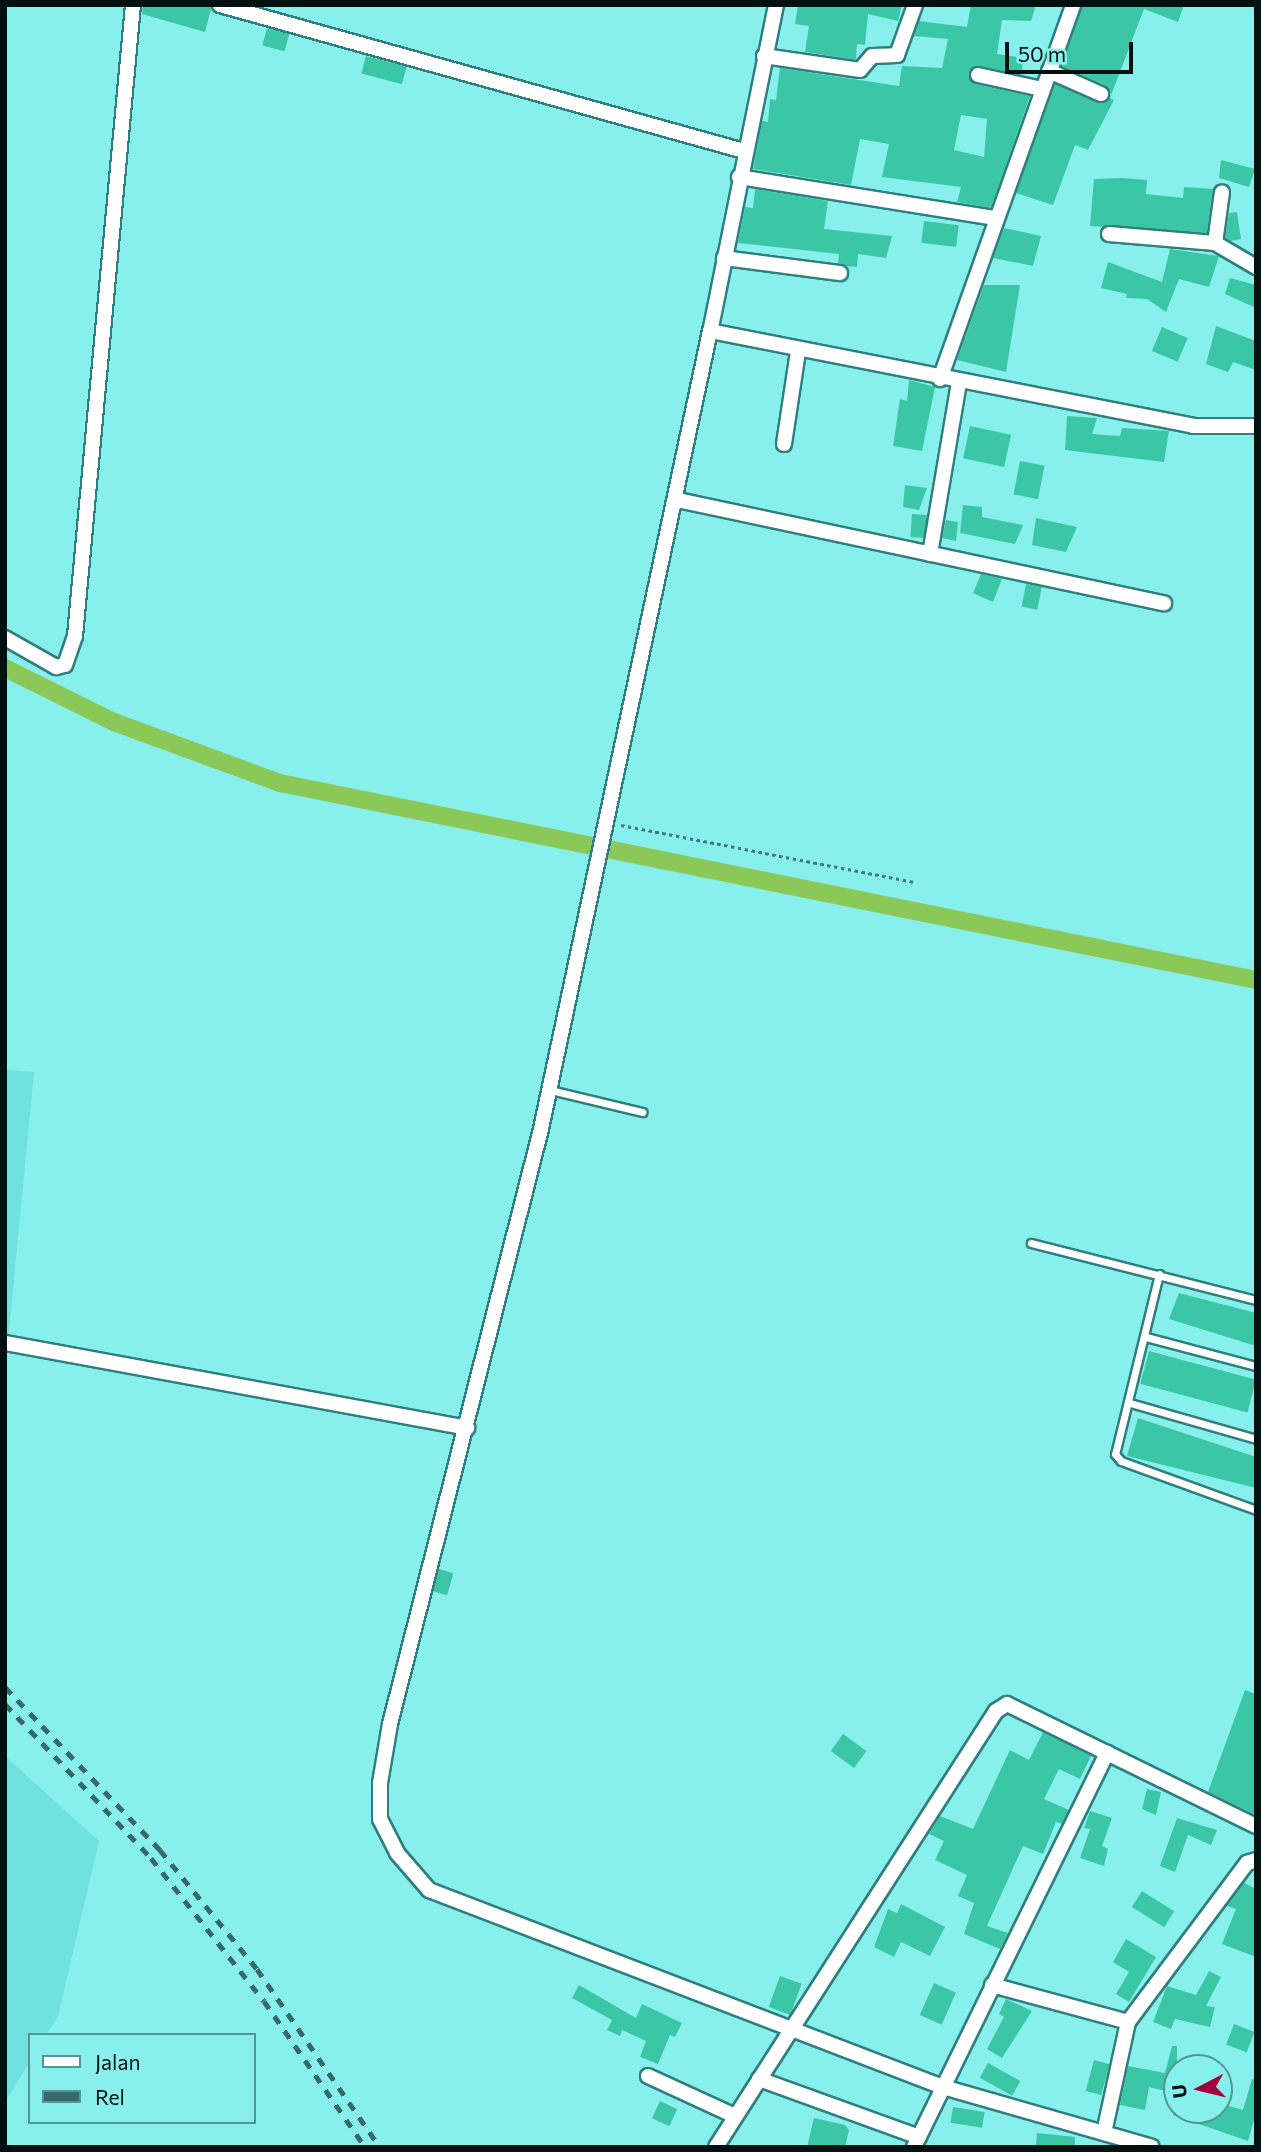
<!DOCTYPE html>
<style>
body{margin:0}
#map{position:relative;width:1261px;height:2152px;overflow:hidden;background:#88f0ec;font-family:Commissioner,sans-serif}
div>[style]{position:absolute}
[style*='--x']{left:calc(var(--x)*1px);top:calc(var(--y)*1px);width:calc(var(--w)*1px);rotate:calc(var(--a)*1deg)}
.built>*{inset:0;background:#6fe1de}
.canal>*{height:18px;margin:-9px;padding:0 9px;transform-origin:9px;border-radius:9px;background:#8ac957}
.building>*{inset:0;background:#3bc7a5;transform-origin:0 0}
.path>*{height:2.5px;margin-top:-1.25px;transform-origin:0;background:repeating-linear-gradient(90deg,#407977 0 3.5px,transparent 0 7px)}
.roads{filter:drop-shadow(2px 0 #2e7f7d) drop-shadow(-2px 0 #2e7f7d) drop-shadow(0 2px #2e7f7d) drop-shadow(0 -2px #2e7f7d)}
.service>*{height:7px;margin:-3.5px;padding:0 3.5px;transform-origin:3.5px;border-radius:3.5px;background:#fff}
.minor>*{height:14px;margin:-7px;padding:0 7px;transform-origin:7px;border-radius:7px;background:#fff}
.rail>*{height:5px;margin-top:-2.5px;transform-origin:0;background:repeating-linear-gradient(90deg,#366967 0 9px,transparent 0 18px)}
span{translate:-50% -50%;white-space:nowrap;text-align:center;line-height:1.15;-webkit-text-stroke:5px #88f0ec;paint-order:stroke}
.frame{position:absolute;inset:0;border:7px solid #001110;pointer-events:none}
.legend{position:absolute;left:28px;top:2033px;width:228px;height:91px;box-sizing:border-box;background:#88f0ec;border:2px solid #529794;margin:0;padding:9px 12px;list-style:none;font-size:21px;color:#001110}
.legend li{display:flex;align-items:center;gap:14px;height:35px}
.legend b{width:35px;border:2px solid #529794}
.north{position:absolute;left:1163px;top:2054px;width:70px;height:70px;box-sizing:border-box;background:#88f0ec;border:2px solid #529794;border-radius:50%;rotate:263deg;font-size:19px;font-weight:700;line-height:28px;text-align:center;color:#001110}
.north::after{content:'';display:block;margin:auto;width:24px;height:32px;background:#a10138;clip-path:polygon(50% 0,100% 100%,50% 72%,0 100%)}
.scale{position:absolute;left:1005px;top:42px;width:128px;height:32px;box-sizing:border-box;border:4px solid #001110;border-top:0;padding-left:9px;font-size:21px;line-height:24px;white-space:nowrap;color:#001110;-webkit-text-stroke:5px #88f0ec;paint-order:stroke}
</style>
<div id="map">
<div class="built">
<div style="clip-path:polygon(5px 1070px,34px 1072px,6px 1362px,5px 1362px)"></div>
<div style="clip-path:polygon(5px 1756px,99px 1841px,58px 2016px,46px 2035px,30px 2035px,30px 2062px,5px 2102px)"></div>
</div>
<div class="canal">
<div style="--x:5;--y:668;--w:122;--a:26.4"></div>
<div style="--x:114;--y:722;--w:177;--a:20.2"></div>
<div style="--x:280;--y:783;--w:996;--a:11.41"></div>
</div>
<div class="building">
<div style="clip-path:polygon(143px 5px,211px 5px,211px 9px,205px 32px,142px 14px)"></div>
<div style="clip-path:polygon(798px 5px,902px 5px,898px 21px,868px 14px,865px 45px,857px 44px,856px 60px,805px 52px,809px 26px,795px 24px)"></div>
<div style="clip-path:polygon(evenodd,971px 5px,1036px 5px,1031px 21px,1002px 20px,997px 54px,1024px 58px,1021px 75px,979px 66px,969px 74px,975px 84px,1030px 96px,991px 208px,957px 202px,961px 187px,882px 177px,889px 144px,860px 139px,851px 185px,753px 169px,762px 121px,768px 122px,770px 99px,776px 100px,780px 68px,899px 86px,902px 66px,942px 68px,948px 39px,914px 36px,919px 21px,967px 27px,971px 5px,961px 115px,987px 119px,984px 157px,954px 150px,961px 115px)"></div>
<div style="clip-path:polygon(1082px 5px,1184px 5px,1178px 22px,1144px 9px,1110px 98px,1114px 100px,1088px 150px,1075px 145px,1053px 205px,1016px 193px,1055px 84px,1098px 103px,1107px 101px,1111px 94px,1105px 85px,1062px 66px)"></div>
<div style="left:267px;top:28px;width:23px;height:18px;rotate:15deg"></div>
<div style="left:366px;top:56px;width:42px;height:18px;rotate:15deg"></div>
<div style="clip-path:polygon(1221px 160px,1255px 169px,1249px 187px,1219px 178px)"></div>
<div style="clip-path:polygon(1122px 178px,1147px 180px,1146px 194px,1183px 198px,1184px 187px,1213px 189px,1207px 233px,1090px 226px,1094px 179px)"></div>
<div style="clip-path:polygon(755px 189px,828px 201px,824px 229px,892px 236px,886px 258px,858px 254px,857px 267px,846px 266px,838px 263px,839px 254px,738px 243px,745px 207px,753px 208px)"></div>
<div style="clip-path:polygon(1237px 212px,1241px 239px,1230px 241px,1225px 238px,1229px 213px)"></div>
<div style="left:924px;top:221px;width:35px;height:22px;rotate:7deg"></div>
<div style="clip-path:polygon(1004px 228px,1041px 236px,1033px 266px,993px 258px)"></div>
<div style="clip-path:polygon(1170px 249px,1219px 256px,1209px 287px,1179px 279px,1166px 312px,1147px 299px,1126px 298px,1127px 294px,1101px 288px,1108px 262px,1162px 282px)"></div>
<div style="clip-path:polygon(1230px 278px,1256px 285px,1256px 308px,1225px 294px)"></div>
<div style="clip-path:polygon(984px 285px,1020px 285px,1006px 372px,957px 360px)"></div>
<div style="clip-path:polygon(1216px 326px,1256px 341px,1256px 370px,1233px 362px,1228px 372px,1206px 364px)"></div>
<div style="left:1162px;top:327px;width:28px;height:26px;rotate:23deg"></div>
<div style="clip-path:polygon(909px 380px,935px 387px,922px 451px,893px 446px,900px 399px,907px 401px)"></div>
<div style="clip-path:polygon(1067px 416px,1097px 418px,1092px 434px,1120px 436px,1122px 428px,1169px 431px,1164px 462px,1065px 450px)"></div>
<div style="left:970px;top:426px;width:42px;height:33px;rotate:12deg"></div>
<div style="left:1020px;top:461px;width:25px;height:34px;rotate:11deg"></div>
<div style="clip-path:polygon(905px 485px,927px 488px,919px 510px,903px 507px)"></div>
<div style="clip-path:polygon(963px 505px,982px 507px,982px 517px,1023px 525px,1015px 544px,960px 533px)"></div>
<div style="left:912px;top:514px;width:15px;height:23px;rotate:4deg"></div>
<div style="clip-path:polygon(1036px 518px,1077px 527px,1066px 552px,1032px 545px)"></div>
<div style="clip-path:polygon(946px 520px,958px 522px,956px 541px,942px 538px)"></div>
<div style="clip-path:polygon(981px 574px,1002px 579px,993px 602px,973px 593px)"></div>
<div style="left:1026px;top:584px;width:16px;height:23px;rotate:11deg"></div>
<div style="clip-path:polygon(1179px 1293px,1256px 1313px,1256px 1346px,1169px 1319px)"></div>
<div style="left:1149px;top:1351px;width:111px;height:34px;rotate:15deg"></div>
<div style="clip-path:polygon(1138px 1418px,1256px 1457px,1256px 1488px,1127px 1456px)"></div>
<div style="left:439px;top:1569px;width:15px;height:23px;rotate:16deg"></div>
<div style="clip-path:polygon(1245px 1690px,1256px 1694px,1256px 1815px,1208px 1792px)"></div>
<div style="clip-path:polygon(1043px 1732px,1091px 1756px,1080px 1779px,1059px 1769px,1044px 1799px,1069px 1810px,1062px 1824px,1056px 1822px,1043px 1854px,1023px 1846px,987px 1926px,1008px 1933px,1000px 1949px,964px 1934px,974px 1903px,958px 1896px,967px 1875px,935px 1860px,944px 1841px,929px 1834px,940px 1816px,973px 1829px,1010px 1750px,1029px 1760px)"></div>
<div style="left:843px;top:1734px;width:29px;height:21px;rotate:36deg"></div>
<div style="clip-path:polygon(1147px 1789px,1161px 1792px,1156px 1815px,1142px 1809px)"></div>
<div style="clip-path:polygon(1090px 1811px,1112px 1818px,1102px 1846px,1108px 1849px,1104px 1866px,1080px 1858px,1090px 1829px,1084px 1828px)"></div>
<div style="clip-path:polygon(1177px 1818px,1217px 1830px,1211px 1845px,1188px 1835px,1175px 1872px,1160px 1866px)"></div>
<div style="clip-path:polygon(1244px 1883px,1256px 1889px,1256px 1957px,1222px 1944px,1236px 1909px,1227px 1906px)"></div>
<div style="left:1142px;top:1891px;width:38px;height:19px;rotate:32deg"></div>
<div style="clip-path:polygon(901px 1904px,945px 1927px,930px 1956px,901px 1942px,894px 1957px,874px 1947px,888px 1909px,897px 1913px)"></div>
<div style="clip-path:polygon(1126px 1939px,1156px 1957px,1129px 2002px,1116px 1994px,1129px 1972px,1113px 1962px)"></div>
<div style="clip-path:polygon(1209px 1971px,1221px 1977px,1206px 2006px,1215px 2007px,1210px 2027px,1175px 2019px,1171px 2029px,1153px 2022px,1167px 1986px,1196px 1995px)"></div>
<div style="left:780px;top:1976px;width:23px;height:33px;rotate:20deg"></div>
<div style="left:934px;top:1983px;width:24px;height:35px;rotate:24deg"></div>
<div style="clip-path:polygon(579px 1985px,636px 2018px,642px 2004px,682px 2023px,675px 2037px,670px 2035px,658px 2064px,640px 2057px,646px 2041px,622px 2030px,620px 2036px,607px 2030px,612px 2020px,572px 1998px)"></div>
<div style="clip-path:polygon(1006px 1999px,1032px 2011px,1002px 2058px,987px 2049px,1004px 2017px,999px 2014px)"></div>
<div style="left:1234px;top:2024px;width:22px;height:22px;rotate:21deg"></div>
<div style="clip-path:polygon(1172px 2046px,1177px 2046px,1177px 2094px,1149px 2087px,1145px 2110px,1120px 2105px,1128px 2066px,1165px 2073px)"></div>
<div style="left:1094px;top:2060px;width:16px;height:32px;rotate:15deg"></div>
<div style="left:988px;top:2063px;width:37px;height:17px;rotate:29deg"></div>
<div style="clip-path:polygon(1252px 2079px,1256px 2080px,1256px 2113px,1248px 2141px,1173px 2115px,1174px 2110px,1219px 2110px,1219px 2103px,1243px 2110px)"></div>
<div style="left:660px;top:2101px;width:19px;height:19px;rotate:25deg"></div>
<div style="left:953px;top:2107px;width:32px;height:16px;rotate:9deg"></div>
<div style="clip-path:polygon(814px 2118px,845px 2125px,849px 2130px,845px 2147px,807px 2147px)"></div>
<div style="clip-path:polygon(1037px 2133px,1075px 2137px,1075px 2147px,1036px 2147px)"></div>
</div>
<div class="path">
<div style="--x:621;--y:825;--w:299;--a:11"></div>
</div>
<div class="roads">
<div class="service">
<div style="--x:550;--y:1090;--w:95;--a:13.4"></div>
<div style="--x:1031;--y:1243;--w:232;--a:14.2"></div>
<div style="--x:1159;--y:1274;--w:185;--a:103.7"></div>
<div style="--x:1115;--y:1454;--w:9;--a:49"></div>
<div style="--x:1121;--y:1461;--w:144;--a:19.9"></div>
<div style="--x:1146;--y:1337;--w:114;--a:14.8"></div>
<div style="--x:1130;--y:1403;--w:131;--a:15.9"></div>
</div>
<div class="minor">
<div style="--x:220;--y:5;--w:544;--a:15.57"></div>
<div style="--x:776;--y:5;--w:333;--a:101.4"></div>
<div style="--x:710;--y:331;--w:492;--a:11.1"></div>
<div style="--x:1193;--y:426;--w:63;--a:0"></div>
<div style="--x:764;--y:56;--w:97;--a:8.3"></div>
<div style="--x:860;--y:70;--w:18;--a:-49"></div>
<div style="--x:872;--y:56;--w:25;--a:-2"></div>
<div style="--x:897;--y:55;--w:53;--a:-70.2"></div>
<div style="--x:1049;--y:71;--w:57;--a:23.9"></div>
<div style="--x:978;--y:75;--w:66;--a:12.3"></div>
<div style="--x:739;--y:177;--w:259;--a:9.1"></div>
<div style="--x:1109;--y:234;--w:106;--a:4.9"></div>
<div style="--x:1215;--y:243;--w:48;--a:30.3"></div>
<div style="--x:1215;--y:243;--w:51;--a:-82.2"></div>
<div style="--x:724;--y:258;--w:117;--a:7.4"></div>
<div style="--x:710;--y:331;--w:816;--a:101.96"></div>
<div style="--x:541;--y:1129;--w:614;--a:104.24"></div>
<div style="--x:390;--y:1724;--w:60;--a:99.6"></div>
<div style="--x:380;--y:1783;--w:36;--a:90"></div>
<div style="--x:380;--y:1819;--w:38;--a:63"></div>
<div style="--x:397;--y:1853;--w:49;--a:49.1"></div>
<div style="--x:429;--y:1890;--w:550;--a:20.97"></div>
<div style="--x:943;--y:2087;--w:217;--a:16"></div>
<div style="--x:940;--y:379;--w:397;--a:-70.4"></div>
<div style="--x:784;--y:444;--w:94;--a:-81.4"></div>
<div style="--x:678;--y:500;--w:497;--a:12"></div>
<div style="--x:930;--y:554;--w:173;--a:-80.4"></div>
<div style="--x:5;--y:638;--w:59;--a:29.6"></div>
<div style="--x:56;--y:667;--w:9;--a:-13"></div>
<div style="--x:65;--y:665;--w:31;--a:-71"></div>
<div style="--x:75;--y:636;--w:634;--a:-84.75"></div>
<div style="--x:5;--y:1343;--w:470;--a:10.4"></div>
<div style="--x:992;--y:1985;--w:141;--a:15.2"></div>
<div style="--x:648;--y:2076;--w:96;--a:24.7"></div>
<div style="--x:759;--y:2079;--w:170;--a:19.9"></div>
<div style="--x:1104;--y:2133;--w:114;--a:-77.8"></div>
<div style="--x:1128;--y:2022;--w:199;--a:-53.2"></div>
<div style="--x:1247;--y:1863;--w:9;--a:-18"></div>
<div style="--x:716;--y:2147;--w:518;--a:-57.29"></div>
<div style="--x:996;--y:1711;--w:13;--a:-32"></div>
<div style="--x:1007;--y:1704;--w:277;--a:26.1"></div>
<div style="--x:914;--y:2147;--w:439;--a:-63.9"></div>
</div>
</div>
<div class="rail">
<div style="--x:5;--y:1687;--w:225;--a:46.4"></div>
<div style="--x:160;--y:1850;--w:154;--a:50.8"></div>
<div style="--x:257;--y:1969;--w:216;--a:55.4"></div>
<div style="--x:5;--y:1704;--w:212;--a:46.5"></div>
<div style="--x:151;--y:1858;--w:182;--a:51.7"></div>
<div style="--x:264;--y:2001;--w:178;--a:55.3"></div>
</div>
<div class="frame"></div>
<ul class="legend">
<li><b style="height:9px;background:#fff"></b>Jalan</li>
<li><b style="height:9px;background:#366967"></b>Rel</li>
</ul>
<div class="north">U</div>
<div class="scale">50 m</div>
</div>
